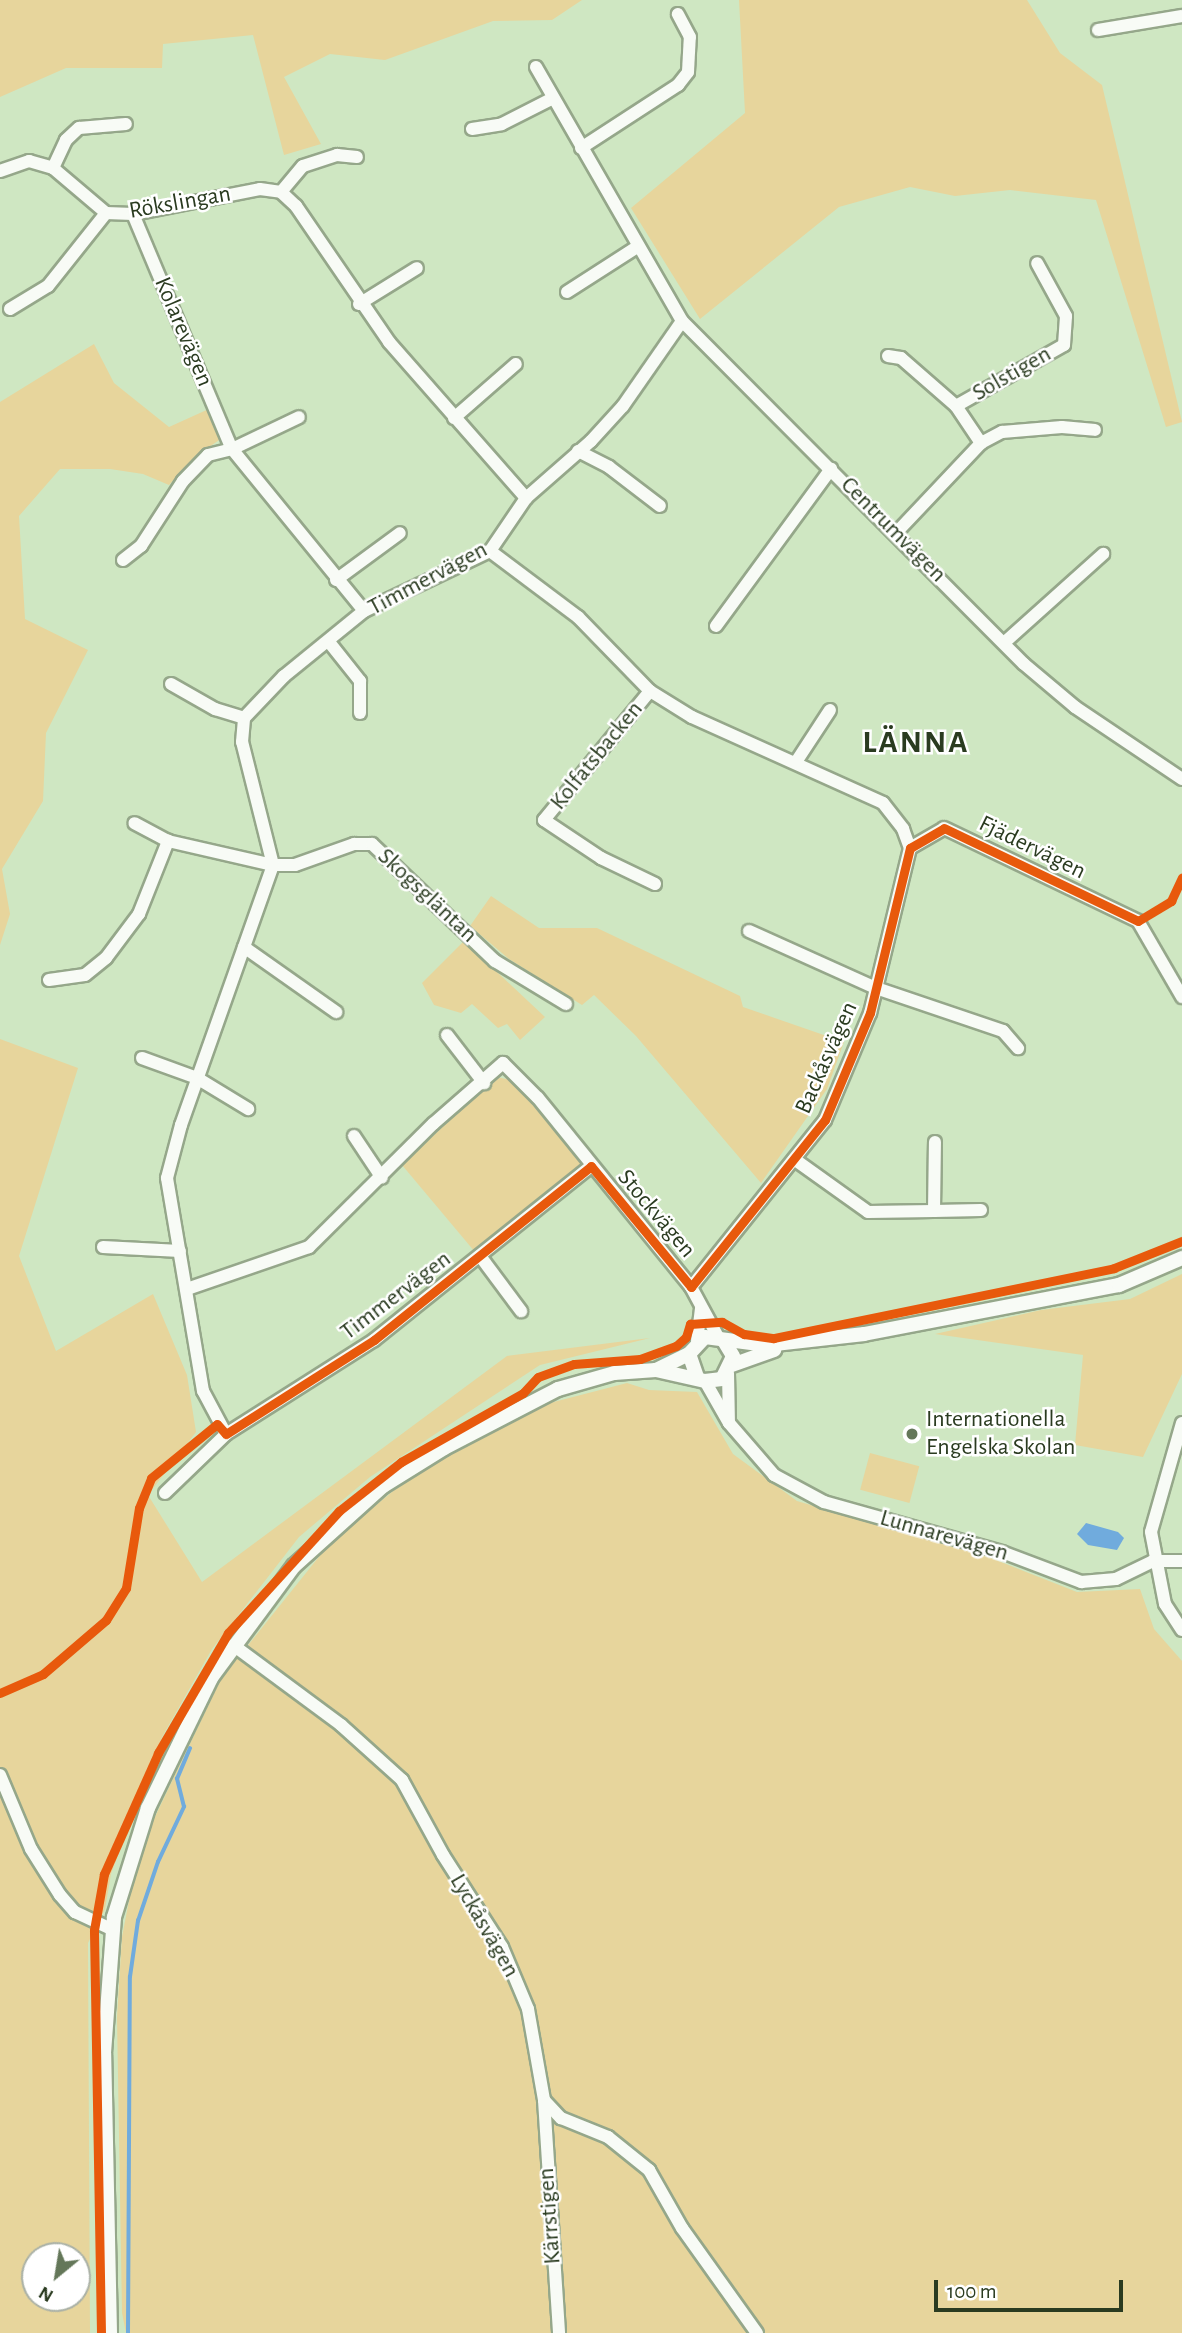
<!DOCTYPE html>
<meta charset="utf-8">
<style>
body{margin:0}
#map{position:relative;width:1182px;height:2333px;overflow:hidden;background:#cfe7c2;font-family:"Alegreya Sans",sans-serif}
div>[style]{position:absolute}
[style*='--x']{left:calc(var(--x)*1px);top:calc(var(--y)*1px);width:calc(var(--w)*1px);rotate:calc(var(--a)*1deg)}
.green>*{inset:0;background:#e7d59c;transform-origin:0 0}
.water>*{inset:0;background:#70abdd}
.stream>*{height:3.5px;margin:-1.75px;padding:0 1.75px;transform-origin:1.75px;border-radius:1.75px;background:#70abdd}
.roads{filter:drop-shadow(2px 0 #95a78a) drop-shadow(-2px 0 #95a78a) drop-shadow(0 2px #95a78a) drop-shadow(0 -2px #95a78a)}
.minor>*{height:12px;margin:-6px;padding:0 6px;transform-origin:6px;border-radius:6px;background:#f8fbf6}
.tertiary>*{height:14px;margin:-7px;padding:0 7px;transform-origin:7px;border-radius:7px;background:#f8fbf6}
.cycleway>*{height:9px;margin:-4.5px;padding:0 4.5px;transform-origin:4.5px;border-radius:4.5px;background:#e8590c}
.dots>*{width:19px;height:19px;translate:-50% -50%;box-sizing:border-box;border:4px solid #fff;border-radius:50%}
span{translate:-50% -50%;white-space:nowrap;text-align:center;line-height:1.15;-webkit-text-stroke:5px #fff;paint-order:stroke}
.street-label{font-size:24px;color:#2a3b20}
.poi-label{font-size:24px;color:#2a3b20}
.left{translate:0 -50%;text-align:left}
.district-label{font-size:32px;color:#2a3b20;font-weight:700;letter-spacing:2px}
.north{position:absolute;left:21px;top:2242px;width:70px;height:70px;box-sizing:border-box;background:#fff;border:2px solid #aab1a6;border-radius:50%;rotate:210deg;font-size:19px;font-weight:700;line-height:28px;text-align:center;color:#2a3b20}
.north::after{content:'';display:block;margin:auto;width:24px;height:32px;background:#647759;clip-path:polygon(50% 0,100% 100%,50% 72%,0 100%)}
.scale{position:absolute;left:934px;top:2280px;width:189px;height:32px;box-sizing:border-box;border:4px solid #2a3b20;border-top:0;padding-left:9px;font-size:21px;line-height:24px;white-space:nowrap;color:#2a3b20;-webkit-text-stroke:5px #fff;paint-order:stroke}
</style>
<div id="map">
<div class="green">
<div style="clip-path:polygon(0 0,582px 0,552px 20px,493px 21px,385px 60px,330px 54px,284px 77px,321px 144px,284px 155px,253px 35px,163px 44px,162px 68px,66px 68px,0 97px)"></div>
<div style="clip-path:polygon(739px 0,1027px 0,1060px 53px,1102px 85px,1182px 422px,1166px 427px,1096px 200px,1010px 190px,955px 196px,910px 187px,839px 207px,700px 319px,631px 208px,745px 113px)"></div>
<div style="clip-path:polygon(94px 344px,114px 383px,169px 427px,211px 408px,222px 438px,195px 457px,169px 485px,143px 474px,110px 469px,60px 469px,19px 516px,25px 619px,88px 650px,46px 733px,43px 801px,2px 869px,10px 914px,0 945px,0 402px)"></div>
<div style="clip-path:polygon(491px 896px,539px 928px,597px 928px,740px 996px,743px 1007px,844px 1042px,827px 1089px,761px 1183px,636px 1036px,594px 995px,582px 1005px,509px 959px,470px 926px)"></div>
<div style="clip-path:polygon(464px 941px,545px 1017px,520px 1040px,507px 1024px,498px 1028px,472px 1004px,461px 1013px,434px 1005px,422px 983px)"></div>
<div style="clip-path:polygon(evenodd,0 1039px,78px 1068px,19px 1256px,56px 1351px,153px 1294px,187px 1375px,196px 1432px,148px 1495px,202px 1582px,507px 1356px,650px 1338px,540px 1365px,370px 1477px,299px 1537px,212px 1649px,162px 1737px,111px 1874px,105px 1909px,88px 1943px,90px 2333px,0 2333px,0 1039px,35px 2256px,77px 2256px,77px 2298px,35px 2298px,35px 2256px)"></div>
<div style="clip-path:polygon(496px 1077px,521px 1082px,586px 1166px,475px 1252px,402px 1165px)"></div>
<div style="clip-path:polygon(1182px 1274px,1182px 1374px,1143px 1457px,1075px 1445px,1083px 1355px,935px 1334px,1041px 1310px,1130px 1299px)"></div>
<div style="clip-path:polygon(627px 1383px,649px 1390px,697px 1392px,733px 1454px,797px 1501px,991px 1558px,1077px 1592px,1140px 1589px,1154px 1629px,1182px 1661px,1182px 2333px,126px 2333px,122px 2313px,117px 2017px,122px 1937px,132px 1885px,152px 1823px,221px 1679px,330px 1543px,398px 1487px,441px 1457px,546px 1404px)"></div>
<div style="left:870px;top:1453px;width:51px;height:38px;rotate:15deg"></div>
</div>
<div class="water">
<div style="clip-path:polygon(1086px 1523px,1118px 1532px,1124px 1538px,1117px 1550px,1088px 1545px,1077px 1534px)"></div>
</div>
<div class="stream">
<div style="--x:128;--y:2333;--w:356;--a:-89.7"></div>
<div style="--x:130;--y:1977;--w:57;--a:-81.9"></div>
<div style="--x:138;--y:1921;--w:62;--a:-71.3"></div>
<div style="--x:158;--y:1862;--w:61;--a:-64.7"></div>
<div style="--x:184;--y:1807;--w:29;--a:-104"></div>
<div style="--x:177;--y:1779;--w:33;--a:-67"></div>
</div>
<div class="roads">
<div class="minor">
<div style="--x:1098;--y:30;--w:85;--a:-9.5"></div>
<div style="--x:536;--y:67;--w:293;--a:60.1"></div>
<div style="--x:682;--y:321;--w:484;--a:45.1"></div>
<div style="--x:1024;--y:664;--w:67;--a:40.1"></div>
<div style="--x:1075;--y:707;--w:129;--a:33.9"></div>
<div style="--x:472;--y:129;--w:30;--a:-9"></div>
<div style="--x:502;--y:124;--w:55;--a:-27"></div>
<div style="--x:581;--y:148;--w:116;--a:-33"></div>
<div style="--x:678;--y:85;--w:16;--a:-52"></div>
<div style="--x:688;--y:72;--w:35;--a:-87"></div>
<div style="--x:690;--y:37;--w:26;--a:-118"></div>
<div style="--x:53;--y:168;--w:31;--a:-65"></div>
<div style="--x:66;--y:140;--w:18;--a:-43"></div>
<div style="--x:79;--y:128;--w:47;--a:-4.9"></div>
<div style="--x:0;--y:171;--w:31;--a:-19"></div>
<div style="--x:29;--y:161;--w:25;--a:16"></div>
<div style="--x:53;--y:168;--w:70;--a:40.3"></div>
<div style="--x:106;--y:213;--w:27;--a:2"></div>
<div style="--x:133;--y:214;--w:129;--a:-11.1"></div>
<div style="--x:260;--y:189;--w:21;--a:8"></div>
<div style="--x:281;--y:192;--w:21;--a:43"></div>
<div style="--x:296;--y:206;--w:165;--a:55.6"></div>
<div style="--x:389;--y:342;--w:208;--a:48.7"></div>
<div style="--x:281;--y:192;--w:34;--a:-50"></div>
<div style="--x:303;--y:166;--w:36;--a:-18"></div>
<div style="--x:337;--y:155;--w:20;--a:6"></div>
<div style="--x:133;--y:214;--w:255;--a:67.2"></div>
<div style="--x:232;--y:449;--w:209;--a:50.8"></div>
<div style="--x:567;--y:292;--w:83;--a:-32.7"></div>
<div style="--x:359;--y:304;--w:68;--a:-31.8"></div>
<div style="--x:10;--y:309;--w:44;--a:-31.2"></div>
<div style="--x:48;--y:286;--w:93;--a:-51.5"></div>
<div style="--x:888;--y:356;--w:13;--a:9"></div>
<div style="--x:901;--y:358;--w:73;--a:41.1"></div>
<div style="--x:956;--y:406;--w:124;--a:-29.5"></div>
<div style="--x:1064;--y:345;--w:29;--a:-86"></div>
<div style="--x:1066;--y:316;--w:60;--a:-118.7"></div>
<div style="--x:956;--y:406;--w:45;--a:56"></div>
<div style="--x:981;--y:443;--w:24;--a:-28"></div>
<div style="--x:1002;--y:432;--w:60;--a:-4.8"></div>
<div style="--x:1062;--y:427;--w:33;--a:5"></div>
<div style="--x:454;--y:418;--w:82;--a:-41.1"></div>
<div style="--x:578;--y:451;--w:35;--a:27"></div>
<div style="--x:609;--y:467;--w:64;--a:37.4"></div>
<div style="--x:896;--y:533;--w:124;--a:-46.6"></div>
<div style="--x:490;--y:551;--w:110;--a:36.9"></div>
<div style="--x:578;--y:617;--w:103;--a:45.8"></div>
<div style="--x:650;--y:691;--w:49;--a:31.8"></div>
<div style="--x:692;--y:717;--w:209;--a:24.2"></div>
<div style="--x:883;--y:803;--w:33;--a:52"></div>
<div style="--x:903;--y:829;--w:20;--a:70"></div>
<div style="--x:910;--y:848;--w:170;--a:103.6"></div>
<div style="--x:870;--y:1013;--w:116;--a:112.8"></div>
<div style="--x:825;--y:1120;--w:214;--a:128.7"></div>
<div style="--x:123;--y:560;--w:23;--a:-38"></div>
<div style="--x:141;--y:546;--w:77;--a:-57.1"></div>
<div style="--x:183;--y:481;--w:36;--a:-46"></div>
<div style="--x:208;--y:455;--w:25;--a:-14"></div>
<div style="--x:232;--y:449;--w:74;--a:-25.5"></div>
<div style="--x:336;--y:580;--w:79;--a:-36.3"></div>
<div style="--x:716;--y:626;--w:195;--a:-53.8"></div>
<div style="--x:329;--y:642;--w:50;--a:51.5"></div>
<div style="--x:360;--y:681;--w:32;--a:90"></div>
<div style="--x:1005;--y:642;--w:132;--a:-41.9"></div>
<div style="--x:171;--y:684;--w:51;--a:29.6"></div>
<div style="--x:215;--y:709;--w:30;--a:17"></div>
<div style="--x:650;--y:691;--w:167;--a:129.4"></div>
<div style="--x:544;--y:820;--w:69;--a:33.7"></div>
<div style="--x:601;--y:858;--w:60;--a:25.7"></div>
<div style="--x:796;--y:762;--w:62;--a:-56.8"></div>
<div style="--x:168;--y:841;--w:108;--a:12.9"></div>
<div style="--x:273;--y:865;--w:22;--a:0"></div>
<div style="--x:295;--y:865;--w:63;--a:-19.6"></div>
<div style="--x:354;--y:844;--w:18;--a:0"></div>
<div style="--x:372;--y:844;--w:170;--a:43.6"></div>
<div style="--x:495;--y:961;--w:83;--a:31.2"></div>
<div style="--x:910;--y:848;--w:39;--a:-30"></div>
<div style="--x:944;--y:828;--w:215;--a:25.6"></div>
<div style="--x:1138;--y:921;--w:88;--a:59.9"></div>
<div style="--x:749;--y:931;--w:139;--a:24.2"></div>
<div style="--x:876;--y:988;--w:134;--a:18.7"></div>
<div style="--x:1003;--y:1031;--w:23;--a:49"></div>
<div style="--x:244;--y:947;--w:113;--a:35.2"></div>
<div style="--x:49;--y:980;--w:36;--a:-8"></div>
<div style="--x:85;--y:975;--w:27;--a:-39"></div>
<div style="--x:106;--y:958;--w:55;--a:-53.1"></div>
<div style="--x:139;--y:914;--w:79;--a:-68.3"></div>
<div style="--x:168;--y:841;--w:38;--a:-152"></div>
<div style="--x:447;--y:1035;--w:61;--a:52.4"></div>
<div style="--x:142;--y:1058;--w:59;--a:20"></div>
<div style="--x:197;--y:1078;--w:60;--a:31.3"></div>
<div style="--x:354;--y:1136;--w:50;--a:56.3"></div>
<div style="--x:794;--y:1159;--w:91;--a:35.6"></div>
<div style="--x:868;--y:1212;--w:66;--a:-0.9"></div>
<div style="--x:934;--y:1211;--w:69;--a:-89.2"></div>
<div style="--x:934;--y:1211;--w:47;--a:-1.2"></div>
<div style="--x:103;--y:1247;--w:77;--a:3"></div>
<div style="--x:480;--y:1256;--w:69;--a:53.3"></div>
<div style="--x:187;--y:1289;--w:129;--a:-19"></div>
<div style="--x:309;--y:1247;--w:175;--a:-44.8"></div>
<div style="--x:433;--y:1124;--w:93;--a:-41.1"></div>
<div style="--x:503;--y:1063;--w:49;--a:45"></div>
<div style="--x:538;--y:1098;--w:243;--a:51"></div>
<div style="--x:691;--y:1287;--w:57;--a:61.6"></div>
<div style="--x:697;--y:1341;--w:34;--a:-83"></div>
<div style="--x:728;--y:1373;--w:50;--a:88.9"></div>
<div style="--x:705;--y:1381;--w:48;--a:60.3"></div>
<div style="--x:729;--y:1423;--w:69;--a:49.1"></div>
<div style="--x:774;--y:1475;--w:57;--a:28.4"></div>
<div style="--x:824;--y:1502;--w:185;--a:15.7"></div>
<div style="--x:1002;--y:1552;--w:85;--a:20.8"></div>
<div style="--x:1081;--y:1582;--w:35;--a:-5"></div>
<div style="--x:1116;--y:1579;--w:41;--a:-25.9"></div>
<div style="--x:1153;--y:1561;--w:29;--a:0"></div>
<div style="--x:1182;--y:1423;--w:113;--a:105.9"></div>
<div style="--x:1151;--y:1532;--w:73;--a:79"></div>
<div style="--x:1165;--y:1604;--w:31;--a:57"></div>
<div style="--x:226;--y:1434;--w:49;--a:-118.1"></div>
<div style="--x:203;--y:1391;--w:216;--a:-99.6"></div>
<div style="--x:167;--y:1178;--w:55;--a:-75.2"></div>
<div style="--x:181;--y:1125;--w:276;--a:-70.5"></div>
<div style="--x:273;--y:865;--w:127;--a:-104.1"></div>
<div style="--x:242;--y:742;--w:24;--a:-85"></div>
<div style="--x:244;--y:718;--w:58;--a:-46.4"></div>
<div style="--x:284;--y:676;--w:103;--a:-39.1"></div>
<div style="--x:364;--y:611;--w:140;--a:-25.5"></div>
<div style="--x:490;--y:551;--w:64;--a:-55.8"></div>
<div style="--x:526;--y:498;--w:86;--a:-41.2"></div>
<div style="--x:591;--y:441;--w:47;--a:-47.6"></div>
<div style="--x:623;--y:406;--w:103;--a:-55.2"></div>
<div style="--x:165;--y:1493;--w:85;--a:-44"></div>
<div style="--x:226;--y:1434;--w:175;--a:-32.4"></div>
<div style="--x:374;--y:1340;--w:278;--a:-38.7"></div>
<div style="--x:233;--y:1645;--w:134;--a:36.5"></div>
<div style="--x:341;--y:1725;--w:82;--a:42"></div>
<div style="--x:402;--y:1780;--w:85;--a:61.3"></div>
<div style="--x:443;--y:1855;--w:109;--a:57.3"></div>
<div style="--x:502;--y:1947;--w:67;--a:67.2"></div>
<div style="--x:528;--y:2009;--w:92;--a:80"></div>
<div style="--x:544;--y:2100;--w:233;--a:86.3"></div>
<div style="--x:0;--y:1775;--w:80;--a:67.3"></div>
<div style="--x:31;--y:1849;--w:54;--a:57.8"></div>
<div style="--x:60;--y:1895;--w:23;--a:49"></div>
<div style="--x:75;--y:1912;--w:42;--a:25.3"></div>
<div style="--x:544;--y:2100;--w:25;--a:47"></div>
<div style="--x:561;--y:2118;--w:51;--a:22"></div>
<div style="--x:608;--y:2137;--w:53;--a:38.8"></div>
<div style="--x:649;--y:2170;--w:67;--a:60.4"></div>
<div style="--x:682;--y:2228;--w:129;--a:54.5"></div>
</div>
<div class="tertiary">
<div style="--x:732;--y:1365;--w:45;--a:-19.7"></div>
<div style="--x:656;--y:1370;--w:37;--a:-26"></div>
<div style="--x:697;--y:1377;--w:24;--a:-109"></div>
<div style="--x:689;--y:1354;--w:23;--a:-47"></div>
<div style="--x:705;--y:1337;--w:62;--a:7.5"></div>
<div style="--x:766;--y:1345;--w:99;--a:-6.4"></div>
<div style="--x:864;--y:1334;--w:260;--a:-10.9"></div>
<div style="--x:1119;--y:1285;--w:69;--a:-23.2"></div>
<div style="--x:110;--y:2333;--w:280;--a:-91.2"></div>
<div style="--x:104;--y:2053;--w:136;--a:-85.8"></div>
<div style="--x:114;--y:1917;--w:114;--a:-72.7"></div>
<div style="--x:148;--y:1808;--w:144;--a:-64.1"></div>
<div style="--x:211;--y:1678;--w:139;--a:-53.5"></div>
<div style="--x:294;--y:1566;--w:120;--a:-42"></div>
<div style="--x:383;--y:1486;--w:72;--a:-31.9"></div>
<div style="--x:444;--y:1448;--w:128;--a:-27.4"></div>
<div style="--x:558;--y:1389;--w:58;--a:-15.9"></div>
<div style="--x:614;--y:1373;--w:42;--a:-4.1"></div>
<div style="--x:656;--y:1370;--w:50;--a:12.7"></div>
<div style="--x:705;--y:1381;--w:17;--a:-7"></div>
<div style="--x:722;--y:1379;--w:25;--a:-64"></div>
<div style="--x:733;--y:1356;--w:17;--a:-121"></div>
</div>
</div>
<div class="cycleway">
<div style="--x:0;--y:1693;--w:47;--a:-23.8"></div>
<div style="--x:43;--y:1674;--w:83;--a:-40.6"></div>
<div style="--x:106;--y:1620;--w:38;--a:-58"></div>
<div style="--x:126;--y:1588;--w:81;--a:-80.8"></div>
<div style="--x:139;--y:1508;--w:32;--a:-68"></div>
<div style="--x:151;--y:1478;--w:85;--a:-39.3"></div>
<div style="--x:217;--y:1424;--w:13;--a:48"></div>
<div style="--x:226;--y:1434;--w:175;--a:-32.4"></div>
<div style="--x:374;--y:1340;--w:278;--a:-38.7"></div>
<div style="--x:591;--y:1166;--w:157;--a:50.4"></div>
<div style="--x:691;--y:1287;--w:214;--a:-51.3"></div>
<div style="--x:825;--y:1120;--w:116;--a:-67.2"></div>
<div style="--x:870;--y:1013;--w:170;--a:-76.4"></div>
<div style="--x:910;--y:848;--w:39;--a:-30"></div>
<div style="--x:944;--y:828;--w:215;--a:25.6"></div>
<div style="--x:1138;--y:921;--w:39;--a:-31"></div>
<div style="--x:1171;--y:901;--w:26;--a:-65"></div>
<div style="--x:101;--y:2333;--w:403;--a:-91"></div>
<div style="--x:94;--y:1930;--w:57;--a:-79.9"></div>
<div style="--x:104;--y:1874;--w:133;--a:-65.9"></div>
<div style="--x:158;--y:1753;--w:139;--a:-59.7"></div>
<div style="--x:228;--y:1633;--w:165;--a:-47.7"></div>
<div style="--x:339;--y:1511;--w:79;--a:-38.3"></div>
<div style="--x:401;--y:1462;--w:140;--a:-29.5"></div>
<div style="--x:523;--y:1393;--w:22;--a:-47"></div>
<div style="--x:538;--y:1377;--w:38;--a:-20"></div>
<div style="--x:574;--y:1364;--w:66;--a:-4.3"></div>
<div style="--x:640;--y:1359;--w:38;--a:-20"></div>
<div style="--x:676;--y:1346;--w:13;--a:-42"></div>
<div style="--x:686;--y:1337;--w:14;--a:-73"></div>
<div style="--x:690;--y:1324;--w:32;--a:-4"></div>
<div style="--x:722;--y:1322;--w:25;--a:29"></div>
<div style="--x:744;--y:1334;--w:30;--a:8"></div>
<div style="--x:774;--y:1338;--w:347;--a:-11.6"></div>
<div style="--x:1114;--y:1268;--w:73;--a:-21.7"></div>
</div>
<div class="dots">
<div style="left:912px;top:1434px;background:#647759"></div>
</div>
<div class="street-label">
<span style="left:180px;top:203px;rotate:-10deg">Rökslingan</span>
<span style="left:183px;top:332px;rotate:67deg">Kolarevägen</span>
<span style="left:1012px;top:374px;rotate:-30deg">Solstigen</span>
<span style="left:893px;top:530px;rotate:45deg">Centrumvägen</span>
<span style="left:428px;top:579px;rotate:-28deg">Timmervägen</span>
<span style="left:597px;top:756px;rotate:-51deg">Kolfatsbacken</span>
<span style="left:1032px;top:848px;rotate:26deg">Fjädervägen</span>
<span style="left:427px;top:896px;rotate:43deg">Skogsgläntan</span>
<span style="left:827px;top:1058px;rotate:-66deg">Backåsvägen</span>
<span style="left:656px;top:1214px;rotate:50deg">Stockvägen</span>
<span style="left:396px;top:1296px;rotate:-37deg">Timmervägen</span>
<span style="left:944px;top:1536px;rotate:16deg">Lunnarevägen</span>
<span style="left:484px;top:1926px;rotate:60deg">Lyckåsvägen</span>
<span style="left:550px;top:2216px;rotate:-94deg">Kärrstigen</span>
</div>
<div class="poi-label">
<span class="left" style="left:926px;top:1434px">Internationella<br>Engelska Skolan</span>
</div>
<div class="district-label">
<span style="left:916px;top:742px">LÄNNA</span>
</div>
<div class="north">N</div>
<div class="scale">100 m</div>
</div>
